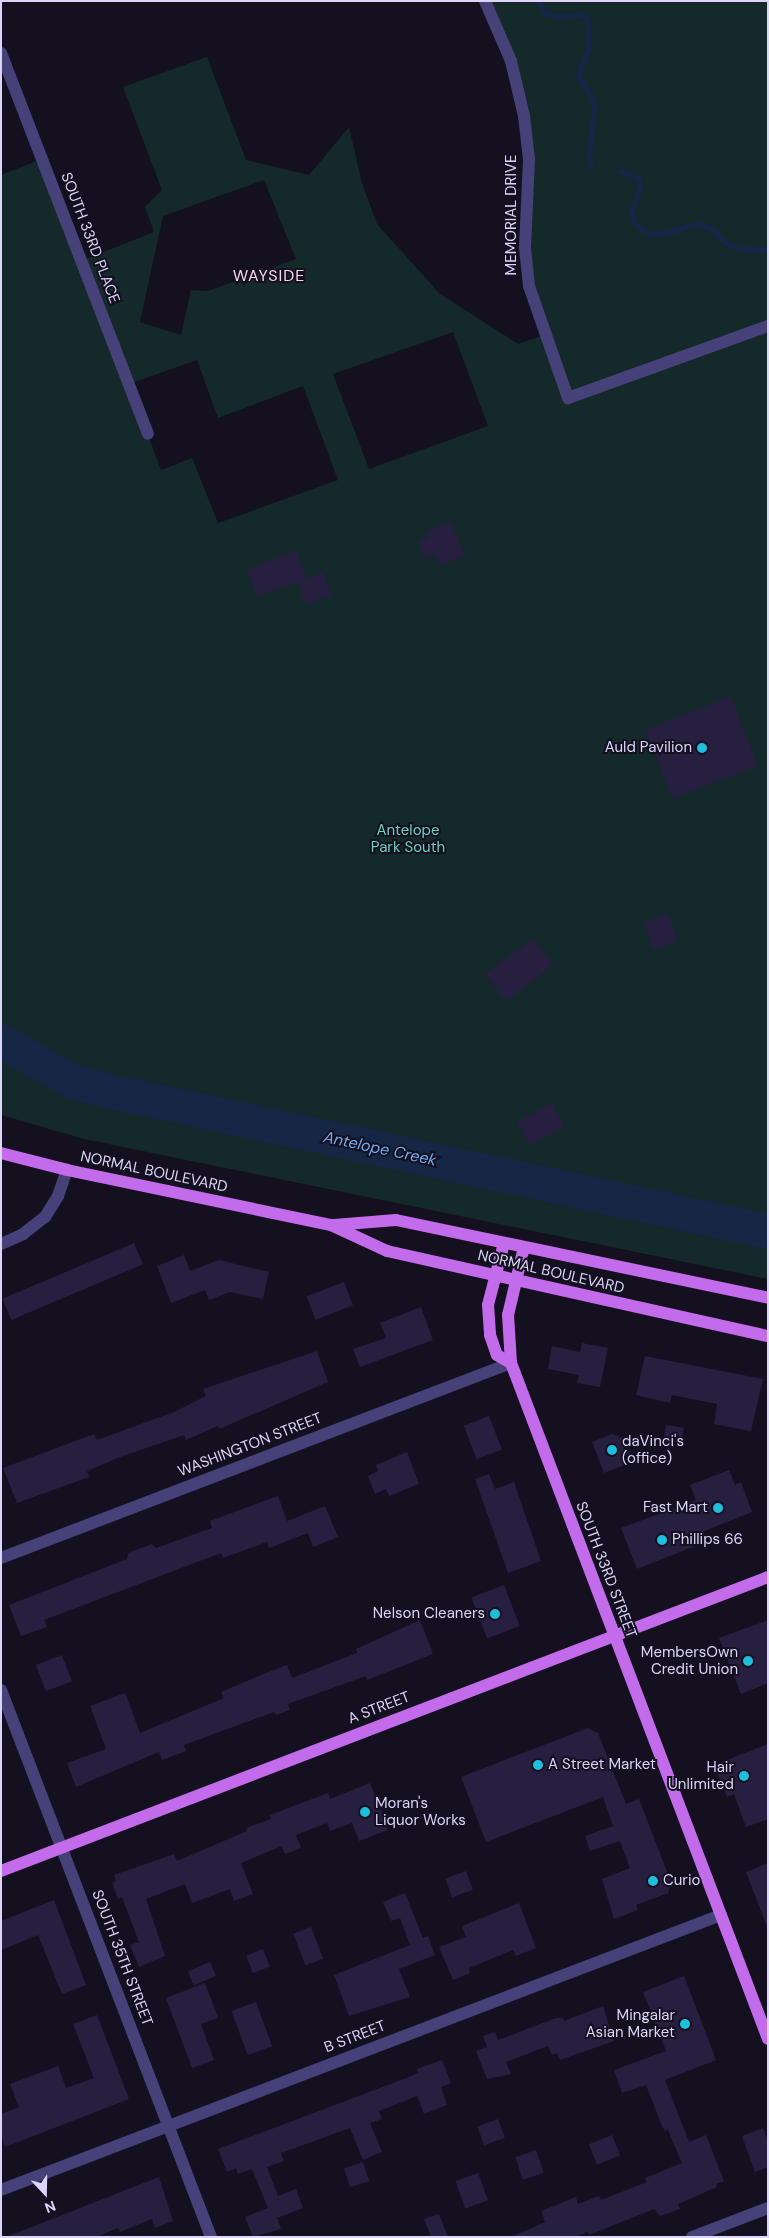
<!DOCTYPE html>
<style>
body{margin:0}
#map{position:relative;width:769px;height:2238px;overflow:hidden;background:#141020;font-family:"DM Sans",sans-serif}
div>[style]{position:absolute}
[style*='--x']{left:calc(var(--x)*1px);top:calc(var(--y)*1px);width:calc(var(--w)*1px);rotate:calc(var(--a)*1deg)}
.green>*{inset:0;background:#142929}
.stream>*{height:5.5px;margin:-2.75px;padding:0 2.75px;transform-origin:2.75px;border-radius:2.75px;background:#162645}
.river>*{height:35px;margin:-17.5px;padding:0 17.5px;transform-origin:17.5px;border-radius:17.5px;background:#162645}
.building>*{inset:0;background:#271f3f;transform-origin:0 0}
.minor>*{height:12px;margin:-6px;padding:0 6px;transform-origin:6px;border-radius:6px;background:#474179}
.major>*{height:12px;margin:-6px;padding:0 6px;transform-origin:6px;border-radius:6px;background:#c26beb}
.dots>*{width:14px;height:14px;translate:-50% -50%;box-sizing:border-box;border:2px solid #141020;border-radius:50%}
span{translate:-50% -50%;white-space:nowrap;text-align:center;line-height:1.15;-webkit-text-stroke:4px #141020;paint-order:stroke}
.street-label{font-size:15px;color:#dbd5f9}
.poi-label{font-size:15px;color:#dbd5f9}
.right{translate:-100% -50%;text-align:right}
.left{translate:0 -50%;text-align:left}
.park-label{font-size:15px;color:#6bcfbc}
.neighbourhood-label{font-size:16px;color:#fad7eb;letter-spacing:1px}
.water-label{font-size:16px;color:#71acec;font-style:italic}
.frame{position:absolute;inset:0;border:2px solid #dbd5f9;pointer-events:none}
.north{position:absolute;left:20px;top:2168px;width:50px;height:50px;-webkit-text-stroke:4px #141020;paint-order:stroke;rotate:159deg;font-size:14px;font-weight:700;line-height:20px;text-align:center;color:#dbd5f9}
.north::after{content:'';display:block;margin:auto;width:18px;height:22px;background:#dbd5f9;clip-path:polygon(50% 0,100% 100%,50% 72%,0 100%)}
</style>
<div id="map">
<div class="green">
<div style="clip-path:polygon(evenodd,485px 1px,768px 1px,768px 1279px,84px 1139px,1px 1115px,1px 175px,42px 159px,81px 261px,154px 232px,145px 207px,162px 190px,123px 87px,207px 57px,246px 160px,309px 175px,349px 127px,362px 183px,377px 224px,440px 294px,518px 344px,545px 335px,534px 303px,524px 116px,485px 1px,264px 180px,296px 259px,208px 291px,191px 290px,181px 335px,140px 322px,163px 216px,264px 180px,485px 1px,453px 332px,488px 426px,369px 469px,333px 374px,453px 332px,485px 1px,197px 360px,218px 418px,303px 386px,338px 480px,218px 523px,192px 458px,161px 470px,129px 384px,197px 360px)"></div>
</div>
<div class="stream">
<div style="--x:539;--y:1;--w:13;--a:63"></div>
<div style="--x:545;--y:13;--w:12;--a:20"></div>
<div style="--x:556;--y:17;--w:29;--a:-4"></div>
<div style="--x:585;--y:15;--w:11;--a:68"></div>
<div style="--x:589;--y:25;--w:25;--a:90"></div>
<div style="--x:589;--y:50;--w:28;--a:111"></div>
<div style="--x:579;--y:76;--w:33;--a:59"></div>
<div style="--x:596;--y:104;--w:54;--a:97.4"></div>
<div style="--x:589;--y:158;--w:9;--a:72"></div>
<div style="--x:621;--y:171;--w:20;--a:24"></div>
<div style="--x:639;--y:179;--w:8;--a:76"></div>
<div style="--x:641;--y:187;--w:28;--a:108"></div>
<div style="--x:632;--y:214;--w:12;--a:66"></div>
<div style="--x:637;--y:225;--w:14;--a:36"></div>
<div style="--x:648;--y:233;--w:14;--a:8"></div>
<div style="--x:662;--y:235;--w:37;--a:-17"></div>
<div style="--x:697;--y:224;--w:14;--a:17"></div>
<div style="--x:710;--y:228;--w:24;--a:42"></div>
<div style="--x:728;--y:244;--w:14;--a:21"></div>
<div style="--x:741;--y:249;--w:27;--a:2"></div>
</div>
<div class="river">
<div style="--x:1;--y:1041;--w:81;--a:29.4"></div>
<div style="--x:72;--y:1081;--w:43;--a:14.7"></div>
<div style="--x:114;--y:1092;--w:669;--a:12"></div>
</div>
<div class="building">
<div style="clip-path:polygon(451px 521px,465px 556px,439px 566px,435px 555px,425px 559px,418px 542px,428px 538px,426px 531px)"></div>
<div style="left:296px;top:550px;width:30px;height:53px;rotate:69deg"></div>
<div style="left:323px;top:572px;width:25px;height:28px;rotate:69deg"></div>
<div style="left:731px;top:696px;width:75px;height:92px;rotate:69deg"></div>
<div style="left:668px;top:914px;width:29px;height:26px;rotate:70deg"></div>
<div style="left:533px;top:938px;width:34px;height:60px;rotate:53deg"></div>
<div style="left:552px;top:1103px;width:27px;height:40px;rotate:62deg"></div>
<div style="left:134px;top:1243px;width:23px;height:143px;rotate:67deg"></div>
<div style="clip-path:polygon(184px 1255px,190px 1271px,219px 1260px,269px 1272px,263px 1299px,230px 1292px,209px 1300px,205px 1290px,171px 1303px,157px 1266px)"></div>
<div style="left:344px;top:1282px;width:25px;height:40px;rotate:69deg"></div>
<div style="clip-path:polygon(421px 1307px,433px 1340px,360px 1367px,353px 1349px,386px 1338px,380px 1323px)"></div>
<div style="clip-path:polygon(582px 1343px,608px 1348px,600px 1387px,577px 1383px,579px 1375px,548px 1369px,552px 1346px,580px 1352px)"></div>
<div style="clip-path:polygon(317px 1351px,328px 1382px,219px 1429px,218px 1426px,186px 1440px,184px 1435px,120px 1457px,87px 1471px,89px 1477px,17px 1503px,3px 1468px,94px 1434px,97px 1440px,174px 1412px,206px 1396px,203px 1389px)"></div>
<div style="clip-path:polygon(645px 1356px,763px 1379px,751px 1431px,714px 1424px,717px 1404px,672px 1395px,670px 1403px,636px 1395px)"></div>
<div style="left:489px;top:1416px;width:36px;height:27px;rotate:69deg"></div>
<div style="left:666px;top:1425px;width:18px;height:17px;rotate:9deg"></div>
<div style="clip-path:polygon(612px 1434px,623px 1438px,632px 1462px,604px 1473px,592px 1442px)"></div>
<div style="clip-path:polygon(407px 1452px,419px 1484px,389px 1496px,386px 1489px,375px 1494px,368px 1476px,378px 1471px,376px 1465px)"></div>
<div style="clip-path:polygon(729px 1470px,735px 1485px,741px 1482px,752px 1512px,697px 1534px,700px 1544px,637px 1569px,621px 1528px,696px 1500px,690px 1485px)"></div>
<div style="clip-path:polygon(489px 1474px,495px 1489px,514px 1482px,541px 1561px,508px 1573px,475px 1479px)"></div>
<div style="clip-path:polygon(278px 1496px,287px 1521px,325px 1506px,338px 1537px,313px 1547px,308px 1533px,269px 1548px,267px 1542px,223px 1558px,221px 1553px,44px 1620px,47px 1627px,21px 1636px,9px 1605px,127px 1559px,128px 1553px,152px 1544px,156px 1548px,212px 1528px,210px 1521px)"></div>
<div style="left:504px;top:1585px;width:44px;height:35px;rotate:69deg"></div>
<div style="clip-path:polygon(420px 1620px,433px 1654px,367px 1680px,366px 1676px,288px 1704px,290px 1710px,276px 1715px,274px 1712px,184px 1745px,186px 1751px,162px 1760px,159px 1752px,76px 1787px,67px 1763px,106px 1749px,90px 1706px,125px 1693px,140px 1733px,224px 1698px,221px 1692px,261px 1675px,287px 1665px,292px 1678px,357px 1653px,356px 1649px)"></div>
<div style="clip-path:polygon(768px 1620px,768px 1683px,741px 1694px,719px 1638px)"></div>
<div style="left:62px;top:1655px;width:28px;height:28px;rotate:69deg"></div>
<div style="clip-path:polygon(588px 1728px,598px 1733px,626px 1804px,639px 1799px,671px 1882px,668px 1893px,636px 1905px,638px 1910px,614px 1919px,602px 1879px,630px 1868px,620px 1841px,590px 1851px,585px 1836px,613px 1826px,603px 1797px,486px 1842px,461px 1777px)"></div>
<div style="clip-path:polygon(768px 1744px,768px 1819px,746px 1827px,734px 1794px,727px 1797px,714px 1765px)"></div>
<div style="clip-path:polygon(370px 1783px,388px 1830px,359px 1841px,352px 1823px,330px 1831px,327px 1823px,296px 1835px,301px 1848px,285px 1854px,282px 1846px,241px 1863px,253px 1894px,234px 1901px,230px 1889px,192px 1903px,185px 1884px,146px 1899px,165px 1956px,139px 1967px,130px 1945px,139px 1942px,122px 1897px,118px 1899px,112px 1883px,116px 1881px,114px 1875px,174px 1854px,177px 1861px,247px 1831px,246px 1828px,271px 1819px,270px 1815px,328px 1793px,330px 1799px)"></div>
<div style="clip-path:polygon(768px 1863px,768px 1924px,766px 1924px,746px 1872px)"></div>
<div style="left:466px;top:1871px;width:20px;height:22px;rotate:70deg"></div>
<div style="clip-path:polygon(405px 1893px,423px 1938px,428px 1936px,435px 1955px,399px 1969px,410px 1997px,349px 2016px,334px 1975px,410px 1945px,400px 1918px,391px 1921px,383px 1902px)"></div>
<div style="clip-path:polygon(54px 1900px,86px 1985px,62px 1994px,38px 1935px,1px 1950px,1px 1921px)"></div>
<div style="clip-path:polygon(519px 1903px,536px 1948px,516px 1956px,513px 1950px,469px 1968px,470px 1973px,453px 1980px,439px 1947px,466px 1937px,462px 1926px)"></div>
<div style="left:311px;top:1927px;width:34px;height:19px;rotate:69deg"></div>
<div style="left:263px;top:1949px;width:19px;height:18px;rotate:69deg"></div>
<div style="left:210px;top:1962px;width:15px;height:24px;rotate:67deg"></div>
<div style="clip-path:polygon(684px 1976px,716px 2060px,665px 2080px,689px 2142px,706px 2135px,724px 2181px,716px 2184px,717px 2187px,678px 2204px,680px 2209px,660px 2216px,654px 2209px,589px 2235px,588px 2232px,575px 2237px,511px 2237px,545px 2222px,541px 2211px,576px 2197px,578px 2204px,599px 2196px,601px 2200px,647px 2182px,645px 2178px,682px 2163px,668px 2130px,665px 2131px,662px 2126px,646px 2085px,622px 2093px,614px 2070px,666px 2051px,643px 1992px)"></div>
<div style="clip-path:polygon(205px 1983px,218px 2018px,201px 2024px,214px 2060px,192px 2068px,166px 1998px)"></div>
<div style="left:256px;top:2002px;width:47px;height:26px;rotate:70deg"></div>
<div style="clip-path:polygon(603px 2006px,614px 2041px,560px 2060px,557px 2053px,552px 2055px,548px 2046px,506px 2062px,511px 2074px,487px 2079px,476px 2051px,487px 2047px,483px 2036px,495px 2032px,498px 2040px,556px 2018px,563px 2018px,564px 2021px)"></div>
<div style="clip-path:polygon(97px 2015px,129px 2099px,5px 2147px,1px 2136px,1px 2114px,19px 2107px,10px 2084px,58px 2066px,66px 2088px,94px 2078px,73px 2024px)"></div>
<div style="clip-path:polygon(442px 2060px,451px 2083px,441px 2087px,447px 2105px,424px 2114px,417px 2096px,379px 2111px,382px 2119px,370px 2123px,382px 2152px,363px 2160px,350px 2128px,281px 2153px,284px 2161px,267px 2167px,278px 2196px,296px 2189px,303px 2208px,277px 2218px,281px 2229px,253px 2237px,245px 2217px,268px 2208px,252px 2169px,238px 2174px,236px 2168px,227px 2172px,218px 2149px,409px 2077px,418px 2073px,417px 2069px)"></div>
<div style="left:498px;top:2119px;width:20px;height:22px;rotate:70deg"></div>
<div style="clip-path:polygon(763px 2128px,768px 2141px,768px 2167px,755px 2172px,742px 2136px)"></div>
<div style="left:612px;top:2135px;width:22px;height:25px;rotate:68deg"></div>
<div style="left:536px;top:2150px;width:24px;height:22px;rotate:71deg"></div>
<div style="left:363px;top:2162px;width:20px;height:20px;rotate:72deg"></div>
<div style="left:478px;top:2173px;width:29px;height:24px;rotate:70deg"></div>
<div style="clip-path:polygon(159px 2177px,173px 2221px,155px 2228px,152px 2219px,120px 2232px,118px 2228px,96px 2237px,6px 2237px)"></div>
<div style="clip-path:polygon(439px 2214px,448px 2237px,431px 2237px,424px 2219px)"></div>
</div>
<div class="minor">
<div style="--x:485;--y:1;--w:65;--a:66.6"></div>
<div style="--x:511;--y:61;--w:57;--a:76.7"></div>
<div style="--x:524;--y:116;--w:43;--a:83.4"></div>
<div style="--x:529;--y:159;--w:89;--a:92.6"></div>
<div style="--x:525;--y:248;--w:38;--a:84"></div>
<div style="--x:529;--y:286;--w:119;--a:70.8"></div>
<div style="--x:568;--y:398;--w:213;--a:-19.8"></div>
<div style="--x:1;--y:53;--w:408;--a:68.9"></div>
<div style="--x:1;--y:1244;--w:24;--a:-24"></div>
<div style="--x:23;--y:1234;--w:28;--a:-38"></div>
<div style="--x:45;--y:1217;--w:25;--a:-58"></div>
<div style="--x:58;--y:1196;--w:28;--a:-71"></div>
<div style="--x:1;--y:1558;--w:546;--a:-20.92"></div>
<div style="--x:1;--y:1690;--w:586;--a:69"></div>
<div style="--x:1;--y:2190;--w:771;--a:-20.9"></div>
<div style="--x:692;--y:2237;--w:81;--a:-20.9"></div>
</div>
<div class="major">
<div style="--x:1;--y:1153;--w:68;--a:14.4"></div>
<div style="--x:67;--y:1170;--w:270;--a:11.8"></div>
<div style="--x:331;--y:1225;--w:62;--a:24.9"></div>
<div style="--x:387;--y:1251;--w:390;--a:12.6"></div>
<div style="--x:334;--y:1225;--w:62;--a:-4.6"></div>
<div style="--x:396;--y:1220;--w:380;--a:11.8"></div>
<div style="--x:504;--y:1243;--w:64;--a:104.5"></div>
<div style="--x:488;--y:1305;--w:30;--a:86"></div>
<div style="--x:490;--y:1335;--w:21;--a:71"></div>
<div style="--x:497;--y:1355;--w:16;--a:30"></div>
<div style="--x:524;--y:1247;--w:70;--a:103.2"></div>
<div style="--x:508;--y:1315;--w:48;--a:86.4"></div>
<div style="--x:511;--y:1363;--w:723;--a:69.18"></div>
<div style="--x:1;--y:1871;--w:821;--a:-20.97"></div>
</div>
<div class="dots">
<div style="left:702px;top:748px;background:#1ebfdc"></div>
<div style="left:612px;top:1450px;background:#1ebfdc"></div>
<div style="left:718px;top:1508px;background:#1ebfdc"></div>
<div style="left:662px;top:1540px;background:#1ebfdc"></div>
<div style="left:495px;top:1614px;background:#1ebfdc"></div>
<div style="left:748px;top:1661px;background:#1ebfdc"></div>
<div style="left:538px;top:1765px;background:#1ebfdc"></div>
<div style="left:744px;top:1776px;background:#1ebfdc"></div>
<div style="left:365px;top:1812px;background:#1ebfdc"></div>
<div style="left:653px;top:1881px;background:#1ebfdc"></div>
<div style="left:685px;top:2024px;background:#1ebfdc"></div>
</div>
<div class="street-label">
<span style="left:512px;top:215px;rotate:-90deg">MEMORIAL DRIVE</span>
<span style="left:90px;top:238px;rotate:69deg">SOUTH 33RD PLACE</span>
<span style="left:154px;top:1172px;rotate:12deg">NORMAL BOULEVARD</span>
<span style="left:551px;top:1272px;rotate:13deg">NORMAL BOULEVARD</span>
<span style="left:250px;top:1445px;rotate:-21deg">WASHINGTON STREET</span>
<span style="left:606px;top:1570px;rotate:69deg">SOUTH 33RD STREET</span>
<span style="left:379px;top:1708px;rotate:-21deg">A STREET</span>
<span style="left:122px;top:1958px;rotate:69deg">SOUTH 35TH STREET</span>
<span style="left:355px;top:2037px;rotate:-21deg">B STREET</span>
</div>
<div class="poi-label">
<span class="right" style="left:692px;top:748px">Auld Pavilion</span>
<span class="left" style="left:622px;top:1450px">daVinci's<br>(office)</span>
<span class="right" style="left:708px;top:1508px">Fast Mart</span>
<span class="left" style="left:672px;top:1540px">Phillips 66</span>
<span class="right" style="left:485px;top:1614px">Nelson Cleaners</span>
<span class="right" style="left:738px;top:1661px">MembersOwn<br>Credit Union</span>
<span class="left" style="left:548px;top:1765px">A Street Market</span>
<span class="right" style="left:734px;top:1776px">Hair<br>Unlimited</span>
<span class="left" style="left:375px;top:1812px">Moran's<br>Liquor Works</span>
<span class="left" style="left:663px;top:1881px">Curio</span>
<span class="right" style="left:675px;top:2024px">Mingalar<br>Asian Market</span>
</div>
<div class="park-label">
<span style="left:408px;top:839px">Antelope<br>Park South</span>
</div>
<div class="neighbourhood-label">
<span style="left:269px;top:276px">WAYSIDE</span>
</div>
<div class="water-label">
<span style="left:380px;top:1149px;rotate:12deg">Antelope Creek</span>
</div>
<div class="frame"></div>
<div class="north">N</div>
</div>
